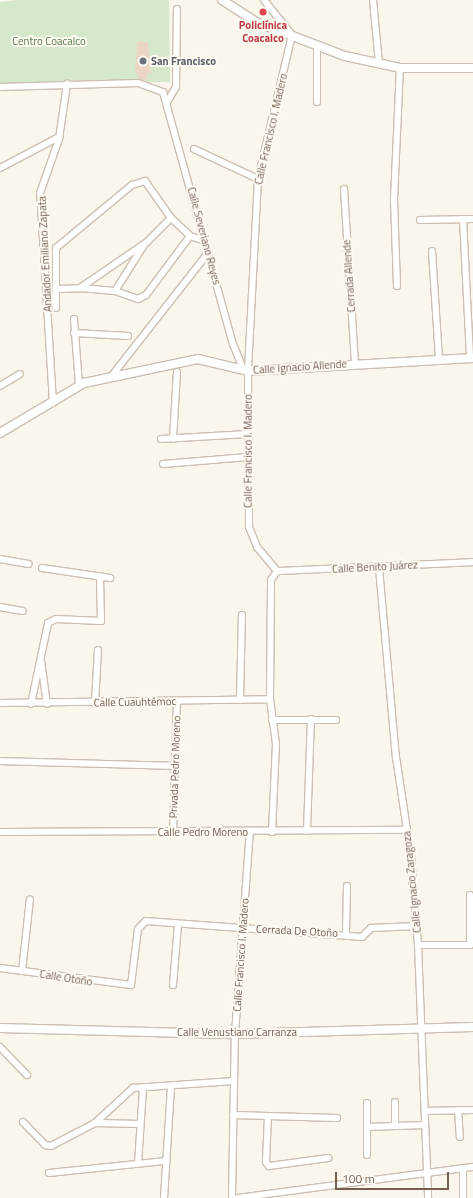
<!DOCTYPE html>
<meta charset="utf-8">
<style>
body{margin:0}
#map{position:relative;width:473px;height:1198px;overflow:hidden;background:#fbf6ec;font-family:"Titillium Web",sans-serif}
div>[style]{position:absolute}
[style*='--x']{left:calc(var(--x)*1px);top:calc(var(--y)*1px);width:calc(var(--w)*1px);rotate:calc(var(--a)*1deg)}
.green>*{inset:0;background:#d5e8cb}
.building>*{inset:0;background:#ebd6c5}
.roads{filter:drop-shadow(1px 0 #ccbfb3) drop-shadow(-1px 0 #ccbfb3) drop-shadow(0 1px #ccbfb3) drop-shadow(0 -1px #ccbfb3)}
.street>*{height:6px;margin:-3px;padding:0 3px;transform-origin:3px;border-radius:3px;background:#fff}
.secondary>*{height:8px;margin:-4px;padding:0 4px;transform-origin:4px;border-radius:4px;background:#fff}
.dots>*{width:11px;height:11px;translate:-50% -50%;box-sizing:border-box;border:2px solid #fdfaf2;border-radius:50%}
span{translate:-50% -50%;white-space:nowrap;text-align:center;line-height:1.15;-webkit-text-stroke:4px #fdfaf2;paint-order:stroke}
.health-label{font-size:11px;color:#be3a42;font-weight:700}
.park-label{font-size:11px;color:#597d4d}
.worship-label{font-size:11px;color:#5b616d;font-weight:700}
.left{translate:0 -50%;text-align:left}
.street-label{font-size:11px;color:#745f51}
.scale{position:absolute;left:335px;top:1172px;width:114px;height:18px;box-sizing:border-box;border:2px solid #745f51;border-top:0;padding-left:5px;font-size:12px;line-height:14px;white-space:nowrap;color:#745f51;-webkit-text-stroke:3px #fdfaf2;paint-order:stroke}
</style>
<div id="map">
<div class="green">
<div style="clip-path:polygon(17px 0,169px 0,170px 82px,0 84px,0 2px)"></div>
</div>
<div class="building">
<div style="clip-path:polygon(137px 42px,148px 42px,151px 73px,147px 73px,147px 80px,138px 79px,138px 74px,135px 73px)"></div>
</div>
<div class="roads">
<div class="street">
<div style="--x:264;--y:0;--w:45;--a:51.3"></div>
<div style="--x:292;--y:35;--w:148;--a:103.3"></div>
<div style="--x:258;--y:179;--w:192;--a:93"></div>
<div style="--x:248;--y:371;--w:156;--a:89.6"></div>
<div style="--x:249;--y:527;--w:22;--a:68"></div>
<div style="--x:257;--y:547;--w:31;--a:50"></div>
<div style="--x:373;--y:0;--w:64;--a:84.6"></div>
<div style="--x:317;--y:45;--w:57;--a:90"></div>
<div style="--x:0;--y:87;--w:138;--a:-1.7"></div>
<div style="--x:138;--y:83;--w:27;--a:20"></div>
<div style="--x:163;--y:92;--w:262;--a:74.5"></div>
<div style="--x:233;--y:344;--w:27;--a:68"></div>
<div style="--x:167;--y:102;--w:17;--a:-59"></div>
<div style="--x:176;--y:87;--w:78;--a:-89.3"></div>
<div style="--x:194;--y:149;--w:71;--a:25.1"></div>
<div style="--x:0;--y:168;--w:67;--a:-27.7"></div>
<div style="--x:344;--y:189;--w:175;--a:86.4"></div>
<div style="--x:463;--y:219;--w:139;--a:87.1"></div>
<div style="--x:420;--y:220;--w:53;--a:-1.1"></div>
<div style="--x:432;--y:251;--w:109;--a:86.3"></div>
<div style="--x:397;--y:286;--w:87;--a:-92"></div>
<div style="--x:394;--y:199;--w:131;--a:-87.4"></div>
<div style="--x:80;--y:288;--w:35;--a:5"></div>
<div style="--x:115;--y:291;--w:24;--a:19"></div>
<div style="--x:138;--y:299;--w:9;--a:-27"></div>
<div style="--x:146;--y:295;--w:74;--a:-53.3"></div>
<div style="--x:57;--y:289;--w:23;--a:-2"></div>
<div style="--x:80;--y:288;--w:81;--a:-34.5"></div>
<div style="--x:147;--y:242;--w:34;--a:-45"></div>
<div style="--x:115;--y:291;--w:54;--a:-57.8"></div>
<div style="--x:56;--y:308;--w:60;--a:-90"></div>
<div style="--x:56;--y:248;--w:99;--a:-39.7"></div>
<div style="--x:132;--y:185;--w:14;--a:-17"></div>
<div style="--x:145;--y:181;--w:45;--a:54.9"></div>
<div style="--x:171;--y:218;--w:26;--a:43"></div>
<div style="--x:190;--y:236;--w:16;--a:18"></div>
<div style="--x:74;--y:319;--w:67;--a:85.7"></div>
<div style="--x:74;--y:333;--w:54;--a:3.2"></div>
<div style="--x:110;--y:378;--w:159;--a:-51.9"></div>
<div style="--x:0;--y:386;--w:23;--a:-31"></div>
<div style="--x:53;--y:403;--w:210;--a:-93.5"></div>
<div style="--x:40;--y:193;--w:57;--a:-70.6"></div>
<div style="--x:59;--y:139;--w:56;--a:-81.7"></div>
<div style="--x:161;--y:439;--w:87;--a:-3.3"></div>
<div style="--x:173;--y:439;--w:67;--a:-86.6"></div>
<div style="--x:163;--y:464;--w:85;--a:-4.7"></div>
<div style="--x:0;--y:559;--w:29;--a:10"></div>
<div style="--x:42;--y:568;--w:69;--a:8.4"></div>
<div style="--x:379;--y:568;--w:190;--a:84.9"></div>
<div style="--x:396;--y:757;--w:100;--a:81.4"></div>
<div style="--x:411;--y:856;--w:89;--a:85.5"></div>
<div style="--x:418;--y:945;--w:253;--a:87.7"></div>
<div style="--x:277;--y:571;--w:196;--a:-2.6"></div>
<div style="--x:0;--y:607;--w:23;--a:10"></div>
<div style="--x:41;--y:661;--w:43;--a:82.1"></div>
<div style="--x:240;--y:700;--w:85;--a:-88.7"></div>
<div style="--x:0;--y:703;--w:270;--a:-0.8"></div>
<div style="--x:95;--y:703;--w:53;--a:-86.8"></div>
<div style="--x:31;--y:704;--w:83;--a:-78.1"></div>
<div style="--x:48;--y:623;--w:9;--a:-27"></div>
<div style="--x:56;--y:619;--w:45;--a:2.5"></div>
<div style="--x:101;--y:621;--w:45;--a:-91.3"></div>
<div style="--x:272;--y:720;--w:64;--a:0"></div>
<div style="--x:0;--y:761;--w:175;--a:1.6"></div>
<div style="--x:307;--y:831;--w:112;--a:-88"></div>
<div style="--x:0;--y:832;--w:407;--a:-0.3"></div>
<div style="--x:272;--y:832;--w:88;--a:-87.4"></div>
<div style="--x:276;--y:744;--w:45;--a:-97.6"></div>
<div style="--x:270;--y:699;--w:119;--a:-89.5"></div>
<div style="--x:271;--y:580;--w:11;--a:-56"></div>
<div style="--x:173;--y:833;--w:132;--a:-88.3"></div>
<div style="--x:346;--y:934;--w:48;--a:-88.8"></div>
<div style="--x:418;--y:945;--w:52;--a:0"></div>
<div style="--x:470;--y:945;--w:50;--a:-90"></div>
<div style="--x:0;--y:968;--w:132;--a:7.4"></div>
<div style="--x:131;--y:985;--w:56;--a:-82.9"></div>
<div style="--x:138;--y:929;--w:11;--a:-45"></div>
<div style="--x:146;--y:921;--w:217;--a:4.2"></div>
<div style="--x:362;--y:937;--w:13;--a:-45"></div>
<div style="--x:371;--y:928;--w:45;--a:-2.5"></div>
<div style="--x:22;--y:971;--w:72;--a:-83.7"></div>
<div style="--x:173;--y:985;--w:61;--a:-85.3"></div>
<div style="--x:0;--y:1047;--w:39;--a:46"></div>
<div style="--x:395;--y:1102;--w:24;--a:90"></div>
<div style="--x:458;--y:1110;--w:27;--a:86"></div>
<div style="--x:425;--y:1111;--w:48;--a:-1.2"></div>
<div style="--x:233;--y:1115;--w:104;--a:1.7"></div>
<div style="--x:268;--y:1116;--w:46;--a:92.5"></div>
<div style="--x:266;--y:1162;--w:5;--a:53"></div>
<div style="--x:269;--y:1166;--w:60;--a:-7.7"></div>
<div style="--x:23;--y:1122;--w:32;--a:46"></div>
<div style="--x:45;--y:1145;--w:6;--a:9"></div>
<div style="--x:51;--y:1146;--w:50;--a:-27.6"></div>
<div style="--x:95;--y:1123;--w:45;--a:1.3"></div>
<div style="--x:95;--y:1123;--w:52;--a:-42.6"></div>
<div style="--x:133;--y:1088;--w:101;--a:-4"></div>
<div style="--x:367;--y:1127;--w:58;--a:-2"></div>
<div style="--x:367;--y:1155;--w:52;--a:-90"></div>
<div style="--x:138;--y:1164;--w:76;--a:-86.2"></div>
<div style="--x:463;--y:1168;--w:30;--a:90"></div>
<div style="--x:49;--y:1173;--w:118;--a:-5.9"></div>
<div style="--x:164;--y:1198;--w:110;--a:-86.4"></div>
<div style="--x:232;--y:1198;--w:164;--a:-89"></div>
<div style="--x:235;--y:1034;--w:203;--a:-85.8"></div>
<div style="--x:237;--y:1198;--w:238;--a:-7.5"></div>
</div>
<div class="secondary">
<div style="--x:222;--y:0;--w:40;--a:32.9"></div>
<div style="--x:256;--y:22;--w:95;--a:20.9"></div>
<div style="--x:345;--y:56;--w:56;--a:12.3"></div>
<div style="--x:400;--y:68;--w:73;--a:0"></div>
<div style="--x:0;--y:433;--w:98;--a:-30.8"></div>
<div style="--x:84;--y:383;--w:116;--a:-11.9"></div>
<div style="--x:198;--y:359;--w:51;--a:13.5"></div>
<div style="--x:248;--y:371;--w:225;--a:-3.3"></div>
<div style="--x:0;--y:1028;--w:235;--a:1.5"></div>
<div style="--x:235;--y:1034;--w:238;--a:-1.7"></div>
</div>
</div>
<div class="dots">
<div style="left:263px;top:12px;background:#e0444e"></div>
<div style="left:143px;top:61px;background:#6b7280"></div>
</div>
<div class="health-label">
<span style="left:263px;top:32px">Policlínica<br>Coacalco</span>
</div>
<div class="park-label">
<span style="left:49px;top:41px">Centro Coacalco</span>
</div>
<div class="worship-label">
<span class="left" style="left:151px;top:61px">San Francisco</span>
</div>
<div class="street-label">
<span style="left:271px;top:129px;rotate:-77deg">Calle Francisco I. Madero</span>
<span style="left:204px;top:236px;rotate:75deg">Calle Severiano Reyes</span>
<span style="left:45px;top:254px;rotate:-93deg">Andador Emiliano Zapata</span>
<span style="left:349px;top:276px;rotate:-94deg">Cerrada Allende</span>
<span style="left:300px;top:367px;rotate:-4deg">Calle Ignacio Allende</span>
<span style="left:248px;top:451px;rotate:-90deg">Calle Francisco I. Madero</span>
<span style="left:375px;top:567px;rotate:-3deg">Calle Benito Juárez</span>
<span style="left:135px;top:702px;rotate:-1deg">Calle Cuauhtémoc</span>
<span style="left:175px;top:767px;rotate:-88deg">Privada Pedro Moreno</span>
<span style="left:203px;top:832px">Calle Pedro Moreno</span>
<span style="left:412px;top:882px;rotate:-96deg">Calle Ignacio Zaragoza</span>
<span style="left:297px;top:931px;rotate:3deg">Cerrada De Otoño</span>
<span style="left:241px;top:955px;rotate:-86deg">Calle Francisco I. Madero</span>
<span style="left:66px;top:978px;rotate:9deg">Calle Otoño</span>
<span style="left:237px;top:1032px">Calle Venustiano Carranza</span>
</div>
<div class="scale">100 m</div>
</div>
